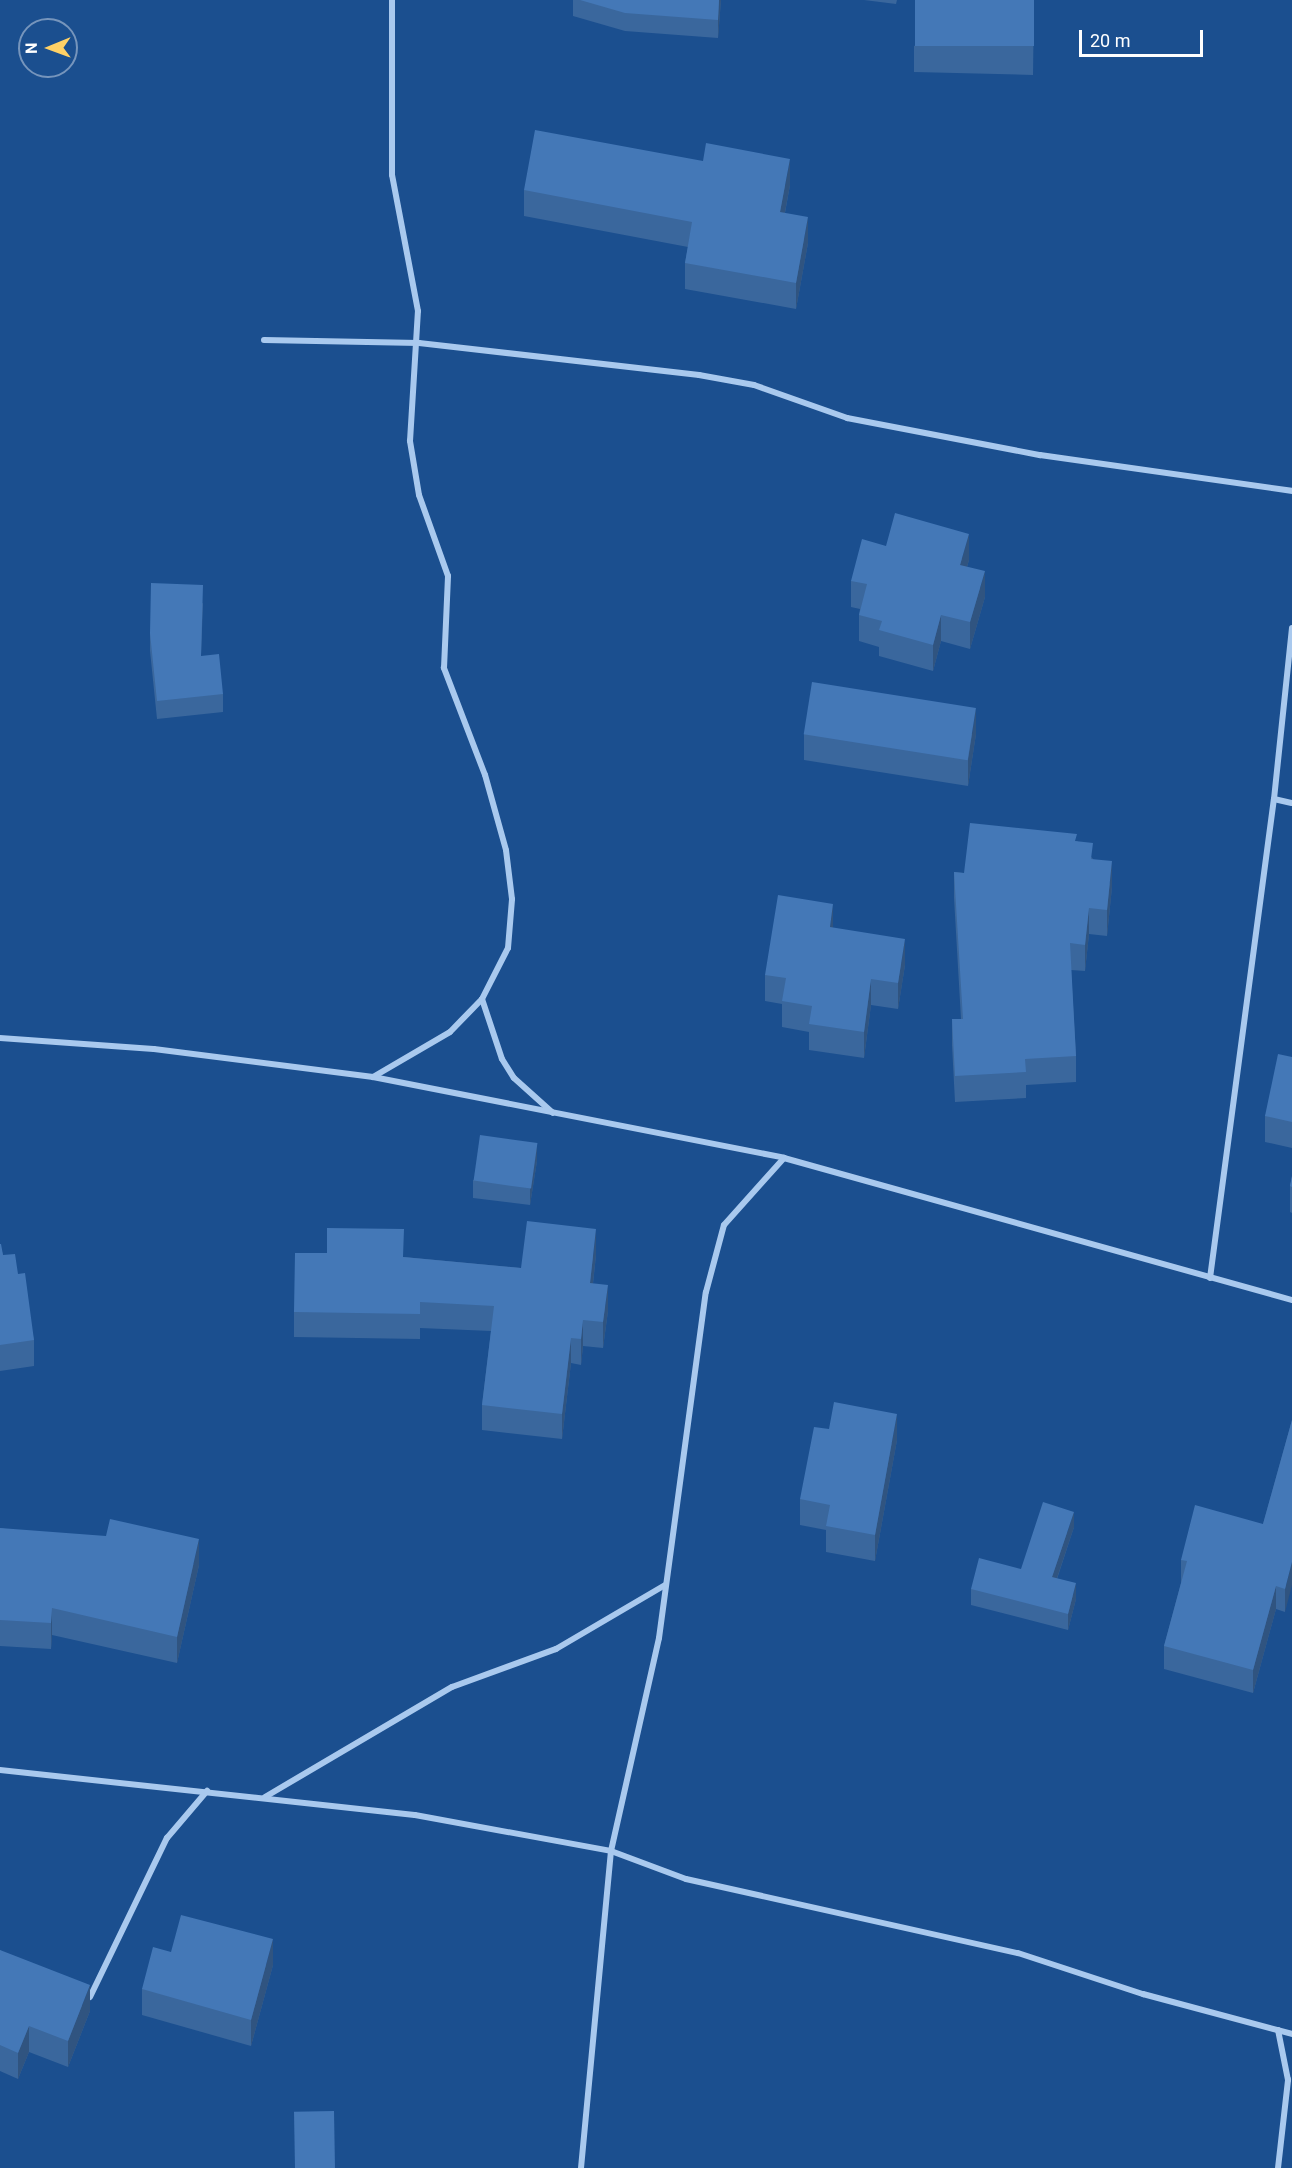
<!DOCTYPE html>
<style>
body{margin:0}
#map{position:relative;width:1292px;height:2168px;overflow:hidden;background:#1b4f8f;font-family:Roboto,sans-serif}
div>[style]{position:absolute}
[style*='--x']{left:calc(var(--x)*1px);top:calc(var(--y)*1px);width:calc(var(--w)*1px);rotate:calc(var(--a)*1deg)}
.minor>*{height:6px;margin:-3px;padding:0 3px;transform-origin:3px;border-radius:3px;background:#a9c9ee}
.wall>*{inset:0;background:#3a679d}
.shaded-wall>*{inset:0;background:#305480}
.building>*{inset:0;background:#4478b7;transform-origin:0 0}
span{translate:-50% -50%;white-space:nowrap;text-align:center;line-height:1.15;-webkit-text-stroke:4.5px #1b4f8f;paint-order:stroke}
.north{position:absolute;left:18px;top:18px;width:60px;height:60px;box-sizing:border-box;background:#1b4f8f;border:2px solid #7695bc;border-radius:50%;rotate:269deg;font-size:16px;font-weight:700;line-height:24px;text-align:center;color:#fff}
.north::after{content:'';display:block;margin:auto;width:21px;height:27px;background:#ffd166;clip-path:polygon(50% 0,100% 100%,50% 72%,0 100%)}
.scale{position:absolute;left:1079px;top:30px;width:124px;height:27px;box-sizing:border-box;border:3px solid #fff;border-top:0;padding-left:8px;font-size:18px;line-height:21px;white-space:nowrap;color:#fff;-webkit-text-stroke:4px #1b4f8f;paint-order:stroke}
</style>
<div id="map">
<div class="minor">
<div style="--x:264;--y:340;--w:155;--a:1.1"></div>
<div style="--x:419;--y:343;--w:282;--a:6.5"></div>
<div style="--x:699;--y:375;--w:56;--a:10.3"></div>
<div style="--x:754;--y:385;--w:99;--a:19.5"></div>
<div style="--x:847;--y:418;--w:197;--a:10.9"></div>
<div style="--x:1040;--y:455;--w:255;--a:8.1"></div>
<div style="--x:1274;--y:799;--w:18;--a:13"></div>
<div style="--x:482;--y:999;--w:63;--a:71.6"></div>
<div style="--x:502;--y:1059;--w:22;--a:58"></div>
<div style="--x:514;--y:1078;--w:52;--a:41.9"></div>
<div style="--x:0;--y:1038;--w:154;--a:4.1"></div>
<div style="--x:154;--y:1049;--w:221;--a:7.3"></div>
<div style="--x:373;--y:1077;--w:419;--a:11.1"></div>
<div style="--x:784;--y:1158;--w:527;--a:15.62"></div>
<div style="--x:373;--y:1077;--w:89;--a:-30.3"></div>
<div style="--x:450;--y:1032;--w:46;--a:-45.9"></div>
<div style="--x:482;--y:999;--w:57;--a:-63"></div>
<div style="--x:508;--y:948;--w:49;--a:-85.3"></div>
<div style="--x:512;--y:899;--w:49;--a:-97"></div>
<div style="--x:506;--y:850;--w:78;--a:-105.6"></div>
<div style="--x:485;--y:775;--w:115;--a:-111"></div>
<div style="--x:444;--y:668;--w:92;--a:-87.5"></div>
<div style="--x:448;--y:576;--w:86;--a:-109.7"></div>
<div style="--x:419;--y:495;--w:55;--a:-99.5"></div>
<div style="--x:410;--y:441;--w:130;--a:-86.5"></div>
<div style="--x:418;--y:311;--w:138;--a:-100.8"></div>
<div style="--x:392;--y:175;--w:175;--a:-90"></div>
<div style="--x:1210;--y:1278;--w:483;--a:-82.4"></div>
<div style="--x:1274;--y:799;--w:172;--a:-84"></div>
<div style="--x:0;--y:1770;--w:417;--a:6.2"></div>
<div style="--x:415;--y:1815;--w:199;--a:10.4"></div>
<div style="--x:611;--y:1851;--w:80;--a:20.5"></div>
<div style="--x:686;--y:1879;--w:340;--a:12.6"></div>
<div style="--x:1018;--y:1953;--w:132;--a:18.2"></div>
<div style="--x:1143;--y:1994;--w:154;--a:15"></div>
<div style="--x:265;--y:1797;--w:217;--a:-30.5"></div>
<div style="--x:452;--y:1687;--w:111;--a:-20.1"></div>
<div style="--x:556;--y:1649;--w:126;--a:-30.4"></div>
<div style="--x:90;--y:1997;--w:177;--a:-64.2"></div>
<div style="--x:167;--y:1838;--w:62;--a:-49.6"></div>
<div style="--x:581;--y:2168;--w:318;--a:-84.6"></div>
<div style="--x:611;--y:1851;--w:218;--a:-77.3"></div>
<div style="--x:659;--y:1638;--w:349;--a:-82.3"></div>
<div style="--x:706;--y:1292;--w:69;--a:-75"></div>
<div style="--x:724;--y:1225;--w:90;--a:-48.2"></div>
<div style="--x:1278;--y:2168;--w:89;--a:-83.5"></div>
<div style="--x:1288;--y:2080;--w:51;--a:-101.3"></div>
</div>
<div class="wall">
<div style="clip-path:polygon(573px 0,721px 0,718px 38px,625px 31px,573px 16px)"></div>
<div style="clip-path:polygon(864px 0,897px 0,896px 4px)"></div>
<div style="clip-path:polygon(1034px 0,1033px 75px,914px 72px,914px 46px)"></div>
<div style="clip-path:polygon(790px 185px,785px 213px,808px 243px,796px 309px,685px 289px,685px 263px,688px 247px,524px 216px,524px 190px)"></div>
<div style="clip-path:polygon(886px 546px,969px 560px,967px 567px,985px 597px,970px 649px,941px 641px,933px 671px,879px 656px,879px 647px,859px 641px,859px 615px,860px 609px,851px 607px,851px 581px)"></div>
<div style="clip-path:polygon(203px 603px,201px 656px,223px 694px,223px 712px,157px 719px,150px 651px,150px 633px)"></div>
<div style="clip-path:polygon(804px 734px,976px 734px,968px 786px,804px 760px)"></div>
<div style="clip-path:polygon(1077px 841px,1093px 859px,1112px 887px,1107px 936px,1089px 934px,1085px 971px,1071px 970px,1076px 1056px,1076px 1082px,1026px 1085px,1026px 1098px,955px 1102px,952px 1045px,952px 1019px,961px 1019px,954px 898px,954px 872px,964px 873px)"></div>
<div style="clip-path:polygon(833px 928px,905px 965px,898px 1009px,871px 1005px,864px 1058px,809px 1050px,809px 1032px,782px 1027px,782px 1004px,765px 1001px,765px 975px)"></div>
<div style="clip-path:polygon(1292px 1057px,1292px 1148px,1265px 1142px,1265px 1116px)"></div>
<div style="clip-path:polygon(537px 1161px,530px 1205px,473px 1198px,473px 1180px)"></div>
<div style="clip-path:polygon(1292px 1176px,1292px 1213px,1290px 1212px,1290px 1186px)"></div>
<div style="clip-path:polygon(0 1244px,3px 1255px,18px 1274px,34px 1340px,34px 1366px,0 1371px)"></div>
<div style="clip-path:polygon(596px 1255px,593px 1284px,608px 1311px,603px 1348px,583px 1346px,581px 1365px,571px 1363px,562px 1439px,482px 1430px,482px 1405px,491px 1331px,420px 1328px,420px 1339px,294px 1337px,294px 1312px,404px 1257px,521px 1268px)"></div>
<div style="clip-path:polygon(1292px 1420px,1285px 1612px,1276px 1609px,1253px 1693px,1164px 1669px,1164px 1646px,1181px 1583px,1181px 1560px,1263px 1524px)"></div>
<div style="clip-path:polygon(897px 1440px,875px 1561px,826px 1552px,826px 1530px,800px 1525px,800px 1499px)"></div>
<div style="clip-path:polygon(1074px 1527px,1057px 1579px,1076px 1599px,1068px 1630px,971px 1605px,971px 1589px,1021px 1569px)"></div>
<div style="clip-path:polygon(0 1528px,199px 1565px,177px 1663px,52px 1635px,51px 1649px,0 1646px)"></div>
<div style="clip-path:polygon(0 1950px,90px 2011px,68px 2067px,29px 2052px,18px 2079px,0 2071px)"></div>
<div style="clip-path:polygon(171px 1952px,273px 1965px,251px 2046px,142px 2015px,142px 1989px)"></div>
</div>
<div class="shaded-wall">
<div style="clip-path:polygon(719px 0,721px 0,718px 38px,718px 20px)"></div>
<div style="clip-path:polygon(790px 159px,790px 185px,780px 238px,780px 212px)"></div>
<div style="clip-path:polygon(808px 217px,808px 243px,796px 309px,796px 283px)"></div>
<div style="clip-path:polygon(969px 534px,969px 560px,960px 591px,960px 565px)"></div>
<div style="clip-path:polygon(985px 571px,985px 597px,970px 649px,970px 622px)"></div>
<div style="clip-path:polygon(941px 615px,941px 641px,933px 671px,933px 645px)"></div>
<div style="clip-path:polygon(976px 708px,976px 734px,968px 786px,968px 760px)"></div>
<div style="clip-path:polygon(1112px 861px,1112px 887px,1107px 936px,1107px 910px)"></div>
<div style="clip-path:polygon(833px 904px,833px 930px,830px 927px)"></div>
<div style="clip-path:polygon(1089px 908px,1089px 934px,1085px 971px,1085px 945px)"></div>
<div style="clip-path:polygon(905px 939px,905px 965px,898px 1009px,898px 983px)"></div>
<div style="clip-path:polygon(871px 979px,871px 1005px,864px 1058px,864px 1032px)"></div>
<div style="clip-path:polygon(537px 1143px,537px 1161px,530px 1205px,530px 1187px)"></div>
<div style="clip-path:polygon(596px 1229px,596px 1255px,590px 1309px,590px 1283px)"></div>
<div style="clip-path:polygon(608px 1285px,608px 1311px,603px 1348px,603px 1322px)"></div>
<div style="clip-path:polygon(583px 1320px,583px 1346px,581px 1365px,581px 1339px)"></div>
<div style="clip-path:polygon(571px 1338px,571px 1363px,562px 1439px,562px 1414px)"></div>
<div style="clip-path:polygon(897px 1414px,897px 1440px,875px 1561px,875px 1535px)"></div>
<div style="clip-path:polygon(1074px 1512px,1074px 1527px,1052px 1593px,1052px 1577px)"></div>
<div style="clip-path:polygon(199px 1539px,199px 1565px,177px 1663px,177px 1637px)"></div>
<div style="clip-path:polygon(1292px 1562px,1292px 1585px,1285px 1612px,1285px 1589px)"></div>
<div style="clip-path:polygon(1076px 1583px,1076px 1599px,1068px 1630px,1068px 1614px)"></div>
<div style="clip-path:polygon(1276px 1586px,1276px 1609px,1253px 1693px,1253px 1670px)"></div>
<div style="clip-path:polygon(52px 1608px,52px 1635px,51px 1649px,51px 1623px)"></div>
<div style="clip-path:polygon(273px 1939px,273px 1965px,251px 2046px,251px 2020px)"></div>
<div style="clip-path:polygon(90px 1985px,90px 2011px,68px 2067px,68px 2041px)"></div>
<div style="clip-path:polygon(29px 2026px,29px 2052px,18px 2079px,18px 2053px)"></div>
</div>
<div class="building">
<div style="clip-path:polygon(580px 0,719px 0,718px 20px,625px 13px)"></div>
<div style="left:915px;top:0;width:119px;height:46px"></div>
<div style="clip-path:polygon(535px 130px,703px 161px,706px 143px,790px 159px,780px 212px,808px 217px,796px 283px,685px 263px,692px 222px,524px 190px)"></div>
<div style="clip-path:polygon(895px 513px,969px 534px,960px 565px,985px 571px,970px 622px,941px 615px,933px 645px,879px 630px,882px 621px,859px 615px,867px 584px,851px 581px,862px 539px,886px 546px)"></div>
<div style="clip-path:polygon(151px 583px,203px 585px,201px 656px,219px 654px,223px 694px,157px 701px,150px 633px)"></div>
<div style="left:812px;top:682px;width:166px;height:53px;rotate:9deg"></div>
<div style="clip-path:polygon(970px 823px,1077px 834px,1075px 841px,1093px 843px,1091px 859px,1112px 861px,1107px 910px,1089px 908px,1085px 945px,1070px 943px,1076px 1056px,1025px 1059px,1026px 1072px,955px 1076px,952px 1019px,963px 1019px,954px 872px,964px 873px)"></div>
<div style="clip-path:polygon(778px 895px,833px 904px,830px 927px,905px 939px,898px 983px,871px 979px,864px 1032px,809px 1024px,812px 1006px,782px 1001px,786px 978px,765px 975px)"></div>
<div style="clip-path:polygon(1278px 1054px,1292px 1057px,1292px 1122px,1265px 1116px)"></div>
<div style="left:480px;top:1135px;width:58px;height:46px;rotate:8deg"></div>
<div style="clip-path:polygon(1292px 1176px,1292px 1187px,1290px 1186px)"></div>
<div style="clip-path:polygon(527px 1221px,596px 1229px,590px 1283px,608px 1285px,603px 1322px,583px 1320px,581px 1339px,571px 1338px,562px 1414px,482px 1405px,494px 1306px,420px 1302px,420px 1314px,294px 1312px,295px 1253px,327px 1253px,327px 1228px,404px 1229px,403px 1257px,521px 1268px)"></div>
<div style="clip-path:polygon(0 1244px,1px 1244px,3px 1255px,15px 1254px,18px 1274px,25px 1273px,34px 1340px,0 1345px)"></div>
<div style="clip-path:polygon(834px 1402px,897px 1414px,875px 1535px,826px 1526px,830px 1505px,800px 1499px,814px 1427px,829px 1429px)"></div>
<div style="clip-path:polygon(1292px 1420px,1292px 1562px,1285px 1589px,1276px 1586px,1253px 1670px,1164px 1646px,1187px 1561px,1181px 1560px,1195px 1505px,1263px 1524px)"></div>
<div style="clip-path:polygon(1043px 1502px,1074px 1512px,1052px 1577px,1076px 1583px,1068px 1614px,971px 1589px,979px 1558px,1021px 1569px)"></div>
<div style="clip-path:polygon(110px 1519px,199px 1539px,177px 1637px,52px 1608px,51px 1623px,0 1620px,0 1528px,106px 1536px)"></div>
<div style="clip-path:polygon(181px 1915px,273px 1939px,251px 2020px,142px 1989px,153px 1947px,171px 1952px)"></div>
<div style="clip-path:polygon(0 1950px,90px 1985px,68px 2041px,29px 2026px,18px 2053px,0 2045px)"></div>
<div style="left:334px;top:2111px;width:57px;height:40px;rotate:89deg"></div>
</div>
<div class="north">N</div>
<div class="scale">20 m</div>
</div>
